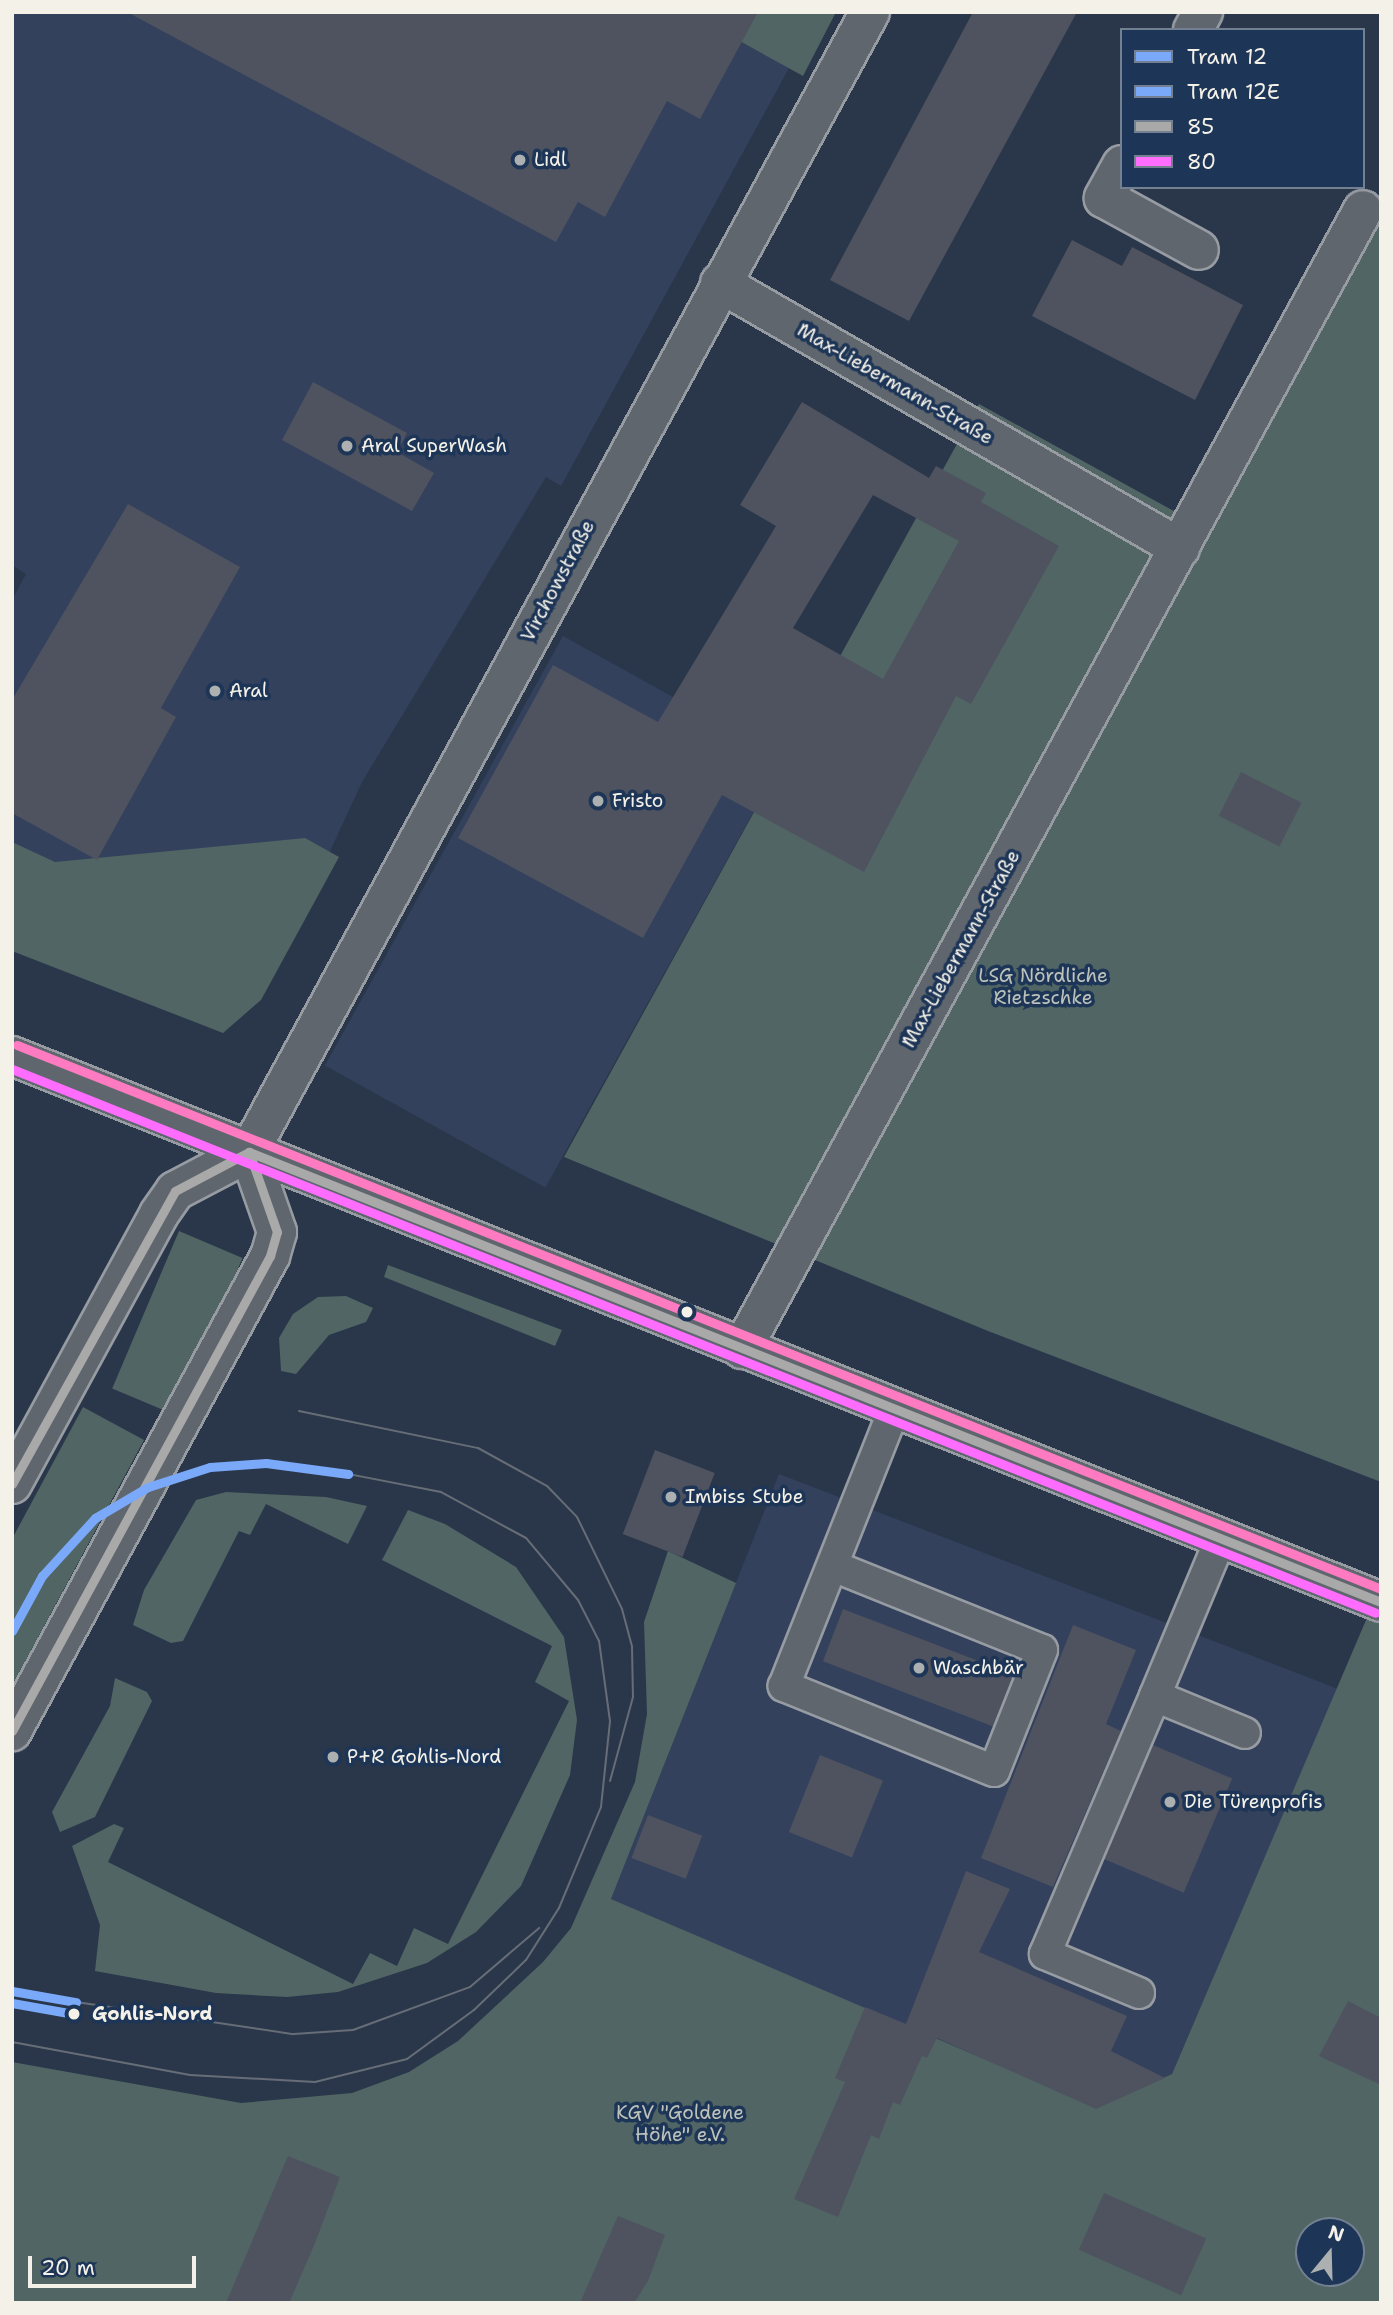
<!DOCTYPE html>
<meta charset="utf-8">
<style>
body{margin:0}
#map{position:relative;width:1393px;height:2315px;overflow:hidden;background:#2a374a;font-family:"Shantell Sans",sans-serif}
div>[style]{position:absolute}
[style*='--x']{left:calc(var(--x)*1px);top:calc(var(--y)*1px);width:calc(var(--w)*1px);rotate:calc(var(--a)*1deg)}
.built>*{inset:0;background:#33415d;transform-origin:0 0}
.green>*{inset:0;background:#506564;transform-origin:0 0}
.building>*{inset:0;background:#4e535f;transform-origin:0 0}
.roads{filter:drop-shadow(2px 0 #979ca3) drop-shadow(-2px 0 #979ca3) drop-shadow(0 2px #979ca3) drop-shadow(0 -2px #979ca3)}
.service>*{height:30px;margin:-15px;padding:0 15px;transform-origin:15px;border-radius:15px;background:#60666e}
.minor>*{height:38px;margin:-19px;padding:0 19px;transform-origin:19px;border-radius:19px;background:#60666e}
.secondary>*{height:38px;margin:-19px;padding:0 19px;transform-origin:19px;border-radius:19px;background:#60666e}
.primary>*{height:38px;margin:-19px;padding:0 19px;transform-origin:19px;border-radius:19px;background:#60666e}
.tram>*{height:2px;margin:-1px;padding:0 1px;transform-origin:1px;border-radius:1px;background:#666d76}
.bus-1>*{height:9px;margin:-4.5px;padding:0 4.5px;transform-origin:4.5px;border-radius:4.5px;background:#a9a9a9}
.bus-2>*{height:9px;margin:-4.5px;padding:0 4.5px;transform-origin:4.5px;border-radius:4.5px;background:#ff6dff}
.bus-3>*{height:9px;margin:-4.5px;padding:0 4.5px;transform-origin:4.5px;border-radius:4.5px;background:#fe7ac1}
.tram-1>*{height:9px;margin:-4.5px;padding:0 4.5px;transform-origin:4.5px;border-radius:4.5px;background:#7aa9fa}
.tram-2>*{height:9px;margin:-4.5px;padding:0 4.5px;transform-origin:4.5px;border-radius:4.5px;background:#7aa9fa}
.dots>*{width:19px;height:19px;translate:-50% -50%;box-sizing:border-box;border:4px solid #1d3557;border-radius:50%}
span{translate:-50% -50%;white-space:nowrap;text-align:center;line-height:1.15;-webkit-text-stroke:7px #1d3557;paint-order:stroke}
.poi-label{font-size:19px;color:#f4f1e8}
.left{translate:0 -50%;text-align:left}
.street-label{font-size:19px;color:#f4f1e8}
.park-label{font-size:19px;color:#bdc2bb}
.stop-label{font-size:19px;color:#f4f1e8;font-weight:700}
.frame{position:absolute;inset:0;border:14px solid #f4f1e8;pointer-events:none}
.legend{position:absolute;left:1120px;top:28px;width:245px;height:161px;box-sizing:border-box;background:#1d3557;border:2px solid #738091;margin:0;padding:9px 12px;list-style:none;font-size:21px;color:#f4f1e8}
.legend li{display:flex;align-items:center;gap:14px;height:35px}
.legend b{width:35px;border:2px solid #738091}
.north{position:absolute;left:1295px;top:2217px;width:70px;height:70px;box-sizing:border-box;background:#1d3557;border:2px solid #738091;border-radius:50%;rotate:19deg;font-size:19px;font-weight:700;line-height:28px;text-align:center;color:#f4f1e8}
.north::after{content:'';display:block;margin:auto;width:24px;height:32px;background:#adb0b1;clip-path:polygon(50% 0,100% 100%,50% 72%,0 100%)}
.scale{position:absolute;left:28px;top:2256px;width:168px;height:32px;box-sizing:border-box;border:4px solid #f4f1e8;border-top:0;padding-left:9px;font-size:21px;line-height:24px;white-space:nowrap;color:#f4f1e8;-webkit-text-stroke:5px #1d3557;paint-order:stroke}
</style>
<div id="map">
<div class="built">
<div style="clip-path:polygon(12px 12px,686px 12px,789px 68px,561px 486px,546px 477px,362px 782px,261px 1000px,12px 950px,12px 600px,26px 574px,12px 565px)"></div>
<div style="left:563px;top:636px;width:252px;height:491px;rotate:29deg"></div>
<div style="clip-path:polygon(779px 1474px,1338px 1689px,1172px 2074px,1096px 2109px,611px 1899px)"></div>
</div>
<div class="green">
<div style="clip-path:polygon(687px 12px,836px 12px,803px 76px)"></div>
<div style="clip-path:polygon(1381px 218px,1381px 1482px,988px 1331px,564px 1157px,979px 404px,1212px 532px)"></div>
<div style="clip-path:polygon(305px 838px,339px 857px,261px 1000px,223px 1033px,12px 951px,12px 842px,55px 862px)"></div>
<div style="left:179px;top:1231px;width:69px;height:171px;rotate:23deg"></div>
<div style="clip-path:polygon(388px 1265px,562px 1330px,555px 1346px,384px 1277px)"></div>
<div style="clip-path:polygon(346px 1296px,373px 1308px,366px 1322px,329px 1335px,296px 1374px,281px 1371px,279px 1338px,293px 1314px,318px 1297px)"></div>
<div style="clip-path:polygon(83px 1407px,144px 1440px,12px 1686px,12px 1539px)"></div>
<div style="clip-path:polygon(226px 1492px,326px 1497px,367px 1506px,348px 1544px,266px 1504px,250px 1535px,239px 1531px,183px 1641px,171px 1643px,133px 1625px,144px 1590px,196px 1500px)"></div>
<div style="clip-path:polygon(408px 1510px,445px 1524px,516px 1567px,564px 1637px,577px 1720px,570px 1775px,521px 1886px,476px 1932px,427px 1963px,338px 1992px,287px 1997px,216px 1993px,95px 1971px,100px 1925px,72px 1846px,114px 1824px,124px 1828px,108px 1862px,353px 1984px,370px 1953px,397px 1966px,414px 1928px,448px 1944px,569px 1701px,535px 1682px,552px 1646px,382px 1560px)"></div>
<div style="clip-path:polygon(evenodd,668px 1551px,736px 1583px,611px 1899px,1096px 2107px,1172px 2074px,1381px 1585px,1381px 2303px,12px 2303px,12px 2062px,241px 2103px,352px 2093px,409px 2072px,458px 2041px,543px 1962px,571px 1928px,635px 1782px,647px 1714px,644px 1622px,668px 1551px,1309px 2231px,1351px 2231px,1351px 2273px,1309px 2273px,1309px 2231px)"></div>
<div style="clip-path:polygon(115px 1678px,147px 1692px,152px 1701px,95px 1817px,60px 1832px,52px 1812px,110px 1706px)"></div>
</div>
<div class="building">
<div style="clip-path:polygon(127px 12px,758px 12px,700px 119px,667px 101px,605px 217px,578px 202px,556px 242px)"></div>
<div style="clip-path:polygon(973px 12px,1077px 12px,909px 321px,830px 280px)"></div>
<div style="clip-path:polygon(1072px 240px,1122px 266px,1132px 247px,1243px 305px,1195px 400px,1032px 316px)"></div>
<div style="clip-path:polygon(313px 382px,407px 433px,397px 452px,434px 473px,412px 511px,282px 440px)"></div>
<div style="clip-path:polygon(evenodd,802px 402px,929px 478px,936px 466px,986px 493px,981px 502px,1059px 546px,971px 704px,956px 696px,864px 872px,722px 795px,643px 938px,458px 838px,553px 665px,658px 722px,776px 526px,740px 505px,802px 402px,873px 495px,959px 541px,883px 679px,793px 628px,873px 495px)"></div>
<div style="clip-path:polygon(128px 504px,240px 567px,161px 708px,176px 717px,97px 860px,12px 813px,12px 700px)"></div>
<div style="left:1241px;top:772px;width:68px;height:49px;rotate:27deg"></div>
<div style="left:655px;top:1450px;width:64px;height:90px;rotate:21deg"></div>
<div style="left:843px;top:1609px;width:183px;height:56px;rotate:21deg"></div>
<div style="clip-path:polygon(1073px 1625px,1136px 1650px,1106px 1724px,1121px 1731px,1053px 1887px,981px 1858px)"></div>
<div style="left:1153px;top:1745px;width:86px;height:124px;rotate:23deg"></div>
<div style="left:820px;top:1755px;width:68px;height:83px;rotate:22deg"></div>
<div style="left:648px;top:1815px;width:58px;height:46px;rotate:21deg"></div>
<div style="clip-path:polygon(966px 1871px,1010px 1889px,979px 1952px,1127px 2016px,1111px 2051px,1165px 2078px,1096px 2109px,937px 2038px,927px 2058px,922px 2056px,900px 2105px,893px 2102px,879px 2139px,871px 2135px,838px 2217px,794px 2199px,845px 2082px,835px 2078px,865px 2007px,906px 2024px)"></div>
<div style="clip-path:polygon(1348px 2001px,1381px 2018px,1381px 2085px,1319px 2056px)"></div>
<div style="clip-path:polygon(288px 2156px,340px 2177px,315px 2243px,289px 2303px,226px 2303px)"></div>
<div style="left:1104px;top:2193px;width:112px;height:62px;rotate:24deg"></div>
<div style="clip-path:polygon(618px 2216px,665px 2235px,648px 2281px,634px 2303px,580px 2303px)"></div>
</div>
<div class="roads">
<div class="service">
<div style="--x:1221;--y:1538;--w:171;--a:112.7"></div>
<div style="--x:1155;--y:1696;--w:97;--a:22.3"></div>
<div style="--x:833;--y:1566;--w:225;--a:21.9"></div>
<div style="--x:1042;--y:1650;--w:130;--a:111.6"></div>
<div style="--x:994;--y:1771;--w:227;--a:-158"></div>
<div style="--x:784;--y:1686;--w:298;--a:-68.3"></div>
<div style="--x:1139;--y:1993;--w:102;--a:-157.5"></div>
<div style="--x:1045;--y:1954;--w:280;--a:-66.9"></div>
</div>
<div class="minor">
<div style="--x:1193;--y:30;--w:21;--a:-61"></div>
<div style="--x:1122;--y:165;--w:38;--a:119"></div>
<div style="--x:1104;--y:198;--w:108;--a:28.7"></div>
<div style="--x:720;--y:283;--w:531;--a:29.95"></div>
<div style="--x:249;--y:1152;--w:1298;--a:-61.42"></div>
<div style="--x:742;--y:1349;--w:1297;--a:-61.4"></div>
</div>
<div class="secondary">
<div style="--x:12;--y:1484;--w:307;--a:-61.4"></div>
<div style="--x:159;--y:1214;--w:28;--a:-55"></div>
<div style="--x:175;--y:1191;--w:84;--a:-27.8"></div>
<div style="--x:249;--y:1152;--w:85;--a:70.7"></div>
<div style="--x:277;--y:1232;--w:25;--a:106"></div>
<div style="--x:270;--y:1256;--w:541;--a:118.51"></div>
</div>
<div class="primary">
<div style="--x:12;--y:1056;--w:1474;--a:21.74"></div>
</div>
</div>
<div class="tram">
<div style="--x:299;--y:1411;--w:183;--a:11.7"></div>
<div style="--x:478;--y:1448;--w:79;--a:28.8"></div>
<div style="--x:547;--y:1486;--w:43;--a:45.9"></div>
<div style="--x:577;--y:1517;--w:102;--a:63.9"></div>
<div style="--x:622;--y:1609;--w:39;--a:75"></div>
<div style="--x:632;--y:1647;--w:50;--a:88.9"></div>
<div style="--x:633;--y:1697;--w:87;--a:105.3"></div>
<div style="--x:76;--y:2002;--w:220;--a:8.4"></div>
<div style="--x:294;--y:2034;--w:59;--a:-3.9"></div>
<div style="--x:353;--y:2030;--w:125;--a:-20.2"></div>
<div style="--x:470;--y:1987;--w:91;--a:-40.5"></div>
<div style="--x:12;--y:2042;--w:181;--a:10.5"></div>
<div style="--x:190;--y:2075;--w:125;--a:3.2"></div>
<div style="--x:315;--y:2082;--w:95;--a:-14"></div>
<div style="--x:407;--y:2059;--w:83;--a:-36.2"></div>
<div style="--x:474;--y:2010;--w:72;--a:-43.9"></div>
<div style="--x:526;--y:1960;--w:62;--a:-57.6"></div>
<div style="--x:559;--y:1908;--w:109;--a:-67.4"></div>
<div style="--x:601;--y:1807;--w:86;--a:-84"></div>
<div style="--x:610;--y:1721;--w:81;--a:-97.8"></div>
<div style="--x:599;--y:1641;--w:46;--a:-117.1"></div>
<div style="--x:578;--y:1600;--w:81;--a:-130"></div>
<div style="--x:526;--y:1538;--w:97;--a:-151.6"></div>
<div style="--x:441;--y:1492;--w:95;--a:-169"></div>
</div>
<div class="bus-1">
<div style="--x:249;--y:1152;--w:1218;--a:21.68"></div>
<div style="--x:12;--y:1484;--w:335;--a:-60.9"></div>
<div style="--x:175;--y:1191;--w:84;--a:-27.8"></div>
<div style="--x:12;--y:1731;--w:541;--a:-61.49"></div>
<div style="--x:270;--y:1256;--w:25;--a:-74"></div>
<div style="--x:277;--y:1232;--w:85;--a:-109.3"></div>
</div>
<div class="bus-2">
<div style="--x:12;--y:1069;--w:1468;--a:21.74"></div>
</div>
<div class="bus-3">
<div style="--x:17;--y:1045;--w:1468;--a:21.74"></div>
</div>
<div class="tram-1">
<div style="--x:12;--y:1631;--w:63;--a:-61.4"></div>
<div style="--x:42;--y:1576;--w:79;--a:-47.6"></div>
<div style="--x:95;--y:1518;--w:61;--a:-30.3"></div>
<div style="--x:148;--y:1487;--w:65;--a:-17.9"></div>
<div style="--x:210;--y:1467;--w:56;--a:-4.1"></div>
<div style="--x:266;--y:1463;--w:83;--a:7.6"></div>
<div style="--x:12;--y:1991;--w:65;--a:9.8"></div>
</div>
<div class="tram-2">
<div style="--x:12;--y:2003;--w:63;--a:10.1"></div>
</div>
<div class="dots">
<div style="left:520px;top:160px;background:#adb0b1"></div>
<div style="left:347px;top:446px;background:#adb0b1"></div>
<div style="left:215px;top:691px;background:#adb0b1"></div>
<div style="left:598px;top:801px;background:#adb0b1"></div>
<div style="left:687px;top:1312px;background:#f4f1e8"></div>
<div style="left:671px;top:1497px;background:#adb0b1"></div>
<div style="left:919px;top:1668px;background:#adb0b1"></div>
<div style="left:333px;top:1757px;background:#adb0b1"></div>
<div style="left:1170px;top:1802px;background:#adb0b1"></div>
<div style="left:74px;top:2014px;background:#f4f1e8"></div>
</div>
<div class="poi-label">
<span class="left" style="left:534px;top:160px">Lidl</span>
<span class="left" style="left:361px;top:446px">Aral SuperWash</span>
<span class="left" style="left:229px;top:691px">Aral</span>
<span class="left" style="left:612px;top:801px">Fristo</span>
<span class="left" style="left:685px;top:1497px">Imbiss Stube</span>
<span class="left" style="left:933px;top:1668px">Waschbär</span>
<span class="left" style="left:347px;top:1757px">P+R Gohlis-Nord</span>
<span class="left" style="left:1184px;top:1802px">Die Türenprofis</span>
</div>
<div class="street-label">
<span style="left:895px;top:384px;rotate:30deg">Max-Liebermann-Straße</span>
<span style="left:558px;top:581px;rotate:-62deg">Virchowstraße</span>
<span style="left:961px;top:949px;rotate:-61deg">Max-Liebermann-Straße</span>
</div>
<div class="park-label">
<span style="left:1043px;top:987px">LSG Nördliche<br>Rietzschke</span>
<span style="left:680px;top:2124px">KGV "Goldene<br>Höhe" e.V.</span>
</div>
<div class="stop-label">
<span class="left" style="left:92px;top:2014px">Gohlis-Nord</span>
</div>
<div class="frame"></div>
<ul class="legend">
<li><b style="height:9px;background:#7aa9fa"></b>Tram 12</li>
<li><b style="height:9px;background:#7aa9fa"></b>Tram 12E</li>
<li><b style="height:9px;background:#a9a9a9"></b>85</li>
<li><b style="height:9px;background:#ff6dff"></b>80</li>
</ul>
<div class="north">N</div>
<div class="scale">20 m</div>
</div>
